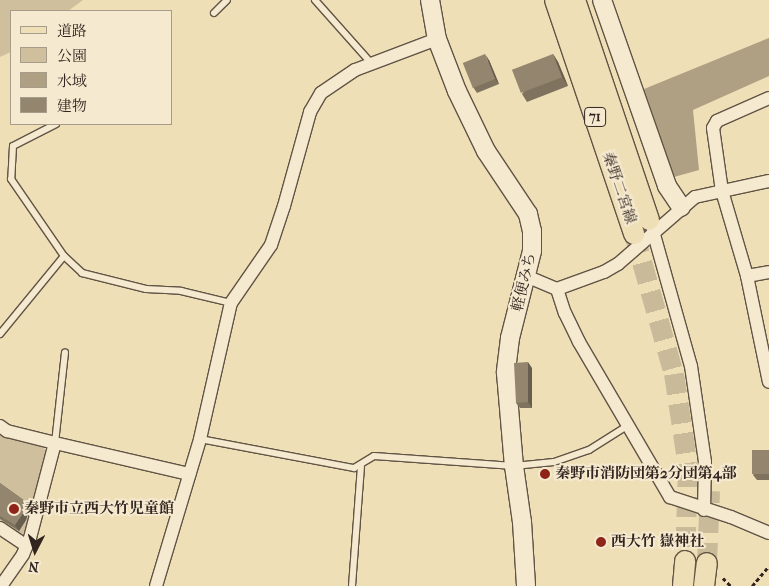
<!DOCTYPE html>
<meta charset="utf-8">
<style>
body{margin:0}
#map{position:relative;width:769px;height:586px;overflow:hidden;background:#efdfb7;font-family:"IM FELL French Canon","Noto Serif JP",serif}
div>[style]{position:absolute}
[style*='--x']{left:calc(var(--x)*1px);top:calc(var(--y)*1px);width:calc(var(--w)*1px);rotate:calc(var(--a)*1deg)}
.green>*{inset:0;background:#cfbf9d}
.water>*{inset:0;background:#afa083}
.primary-tunnel>*{height:20px;margin-top:-10px;transform-origin:0;background:repeating-linear-gradient(90deg,#c9ba99 0 20px,transparent 0 30px)}
.path>*{height:2.5px;margin-top:-1.25px;transform-origin:0;background:repeating-linear-gradient(90deg,#32251f 0 4px,transparent 0 6.5px)}
.roads{filter:drop-shadow(1px 0 #615445) drop-shadow(-1px 0 #615445) drop-shadow(0 1px #615445) drop-shadow(0 -1px #615445)}
.lane>*{height:6px;margin:-3px;padding:0 3px;transform-origin:3px;border-radius:3px;background:#f5ead0}
.street>*{height:12px;margin:-6px;padding:0 6px;transform-origin:6px;border-radius:6px;background:#f5ead0}
.secondary>*{height:18px;margin:-9px;padding:0 9px;transform-origin:9px;border-radius:9px;background:#f5ead0}
.primary>*{height:20px;margin:-10px;padding:0 10px;transform-origin:10px;border-radius:10px;background:#efdfb7}
.wall>*{inset:0;background:#7f735f}
.shaded-wall>*{inset:0;background:#685e4d}
.building>*{inset:0;background:#94866e;transform-origin:0 0}
.dots>*{width:14px;height:14px;translate:-50% -50%;box-sizing:border-box;border:2px solid #f5ead0;border-radius:50%}
span{translate:-50% -50%;white-space:nowrap;text-align:center;line-height:1.15;-webkit-text-stroke:4px #f5ead0;paint-order:stroke}
.shield-label span{padding:1px 4px;background:#f5ead0;border:1px solid;border-radius:4px;-webkit-text-stroke-width:0}
.shield-label{font-size:14px;color:#32251f;font-weight:700}
.street-label{font-size:15px;color:#32251f}
.poi-label{font-size:15px;color:#32251f;font-weight:700}
.left{translate:0 -50%;text-align:left}
.legend{position:absolute;left:10px;top:10px;width:162px;height:115px;box-sizing:border-box;background:#f5ead0;border:1px solid #a79b89;margin:0;padding:6px 9px;list-style:none;font-size:15px;color:#32251f}
.legend li{display:flex;align-items:center;gap:10px;height:25px}
.legend b{width:25px;border:1px solid #a79b89}
.north{position:absolute;left:10px;top:526px;width:50px;height:50px;-webkit-text-stroke:4px #f5ead0;paint-order:stroke;rotate:185deg;font-size:14px;font-weight:700;line-height:20px;text-align:center;color:#32251f}
.north::after{content:'';display:block;margin:auto;width:18px;height:22px;background:#32251f;clip-path:polygon(50% 0,100% 100%,50% 72%,0 100%)}
</style>
<div id="map">
<div class="green">
<div style="clip-path:polygon(0 0,83px 0,68px 11px,11px 11px,11px 52px,0 57px)"></div>
<div style="clip-path:polygon(0 432px,8px 438px,42px 446px,47px 452px,27px 532px,19px 535px,0 521px)"></div>
</div>
<div class="water">
<div style="clip-path:polygon(769px 38px,769px 76px,693px 110px,699px 170px,674px 177px,644px 89px)"></div>
</div>
<div class="primary-tunnel">
<div style="--x:634;--y:234;--w:146;--a:74.1"></div>
<div style="--x:674;--y:374;--w:94;--a:81.4"></div>
<div style="--x:688;--y:467;--w:94;--a:91.8"></div>
<div style="--x:707;--y:563;--w:72;--a:-87.6"></div>
</div>
<div class="path">
<div style="--x:723;--y:578;--w:11;--a:45"></div>
<div style="--x:752;--y:586;--w:26;--a:-50"></div>
</div>
<div class="roads">
<div class="lane">
<div style="--x:315;--y:0;--w:86;--a:48.3"></div>
<div style="--x:214;--y:13;--w:18;--a:-45"></div>
<div style="--x:56;--y:124;--w:48;--a:152.9"></div>
<div style="--x:13;--y:146;--w:33;--a:93"></div>
<div style="--x:11;--y:179;--w:93;--a:55.5"></div>
<div style="--x:64;--y:256;--w:25;--a:43"></div>
<div style="--x:82;--y:273;--w:66;--a:14"></div>
<div style="--x:146;--y:289;--w:35;--a:3"></div>
<div style="--x:181;--y:291;--w:51;--a:13.5"></div>
<div style="--x:0;--y:334;--w:101;--a:-50.6"></div>
<div style="--x:200;--y:439;--w:157;--a:10.7"></div>
<div style="--x:354;--y:468;--w:23;--a:-31"></div>
<div style="--x:374;--y:456;--w:140;--a:4.1"></div>
<div style="--x:514;--y:466;--w:40;--a:-5.7"></div>
<div style="--x:554;--y:462;--w:37;--a:-19"></div>
<div style="--x:589;--y:450;--w:45;--a:-32.3"></div>
<div style="--x:55;--y:443;--w:91;--a:-83.7"></div>
<div style="--x:352;--y:586;--w:120;--a:-85.7"></div>
</div>
<div class="street">
<div style="--x:769;--y:98;--w:57;--a:156.1"></div>
<div style="--x:717;--y:121;--w:8;--a:120"></div>
<div style="--x:713;--y:128;--w:64;--a:81.9"></div>
<div style="--x:722;--y:191;--w:89;--a:73.6"></div>
<div style="--x:747;--y:276;--w:108;--a:78.3"></div>
<div style="--x:653;--y:231;--w:140;--a:74.3"></div>
<div style="--x:691;--y:366;--w:97;--a:81.7"></div>
<div style="--x:705;--y:462;--w:48;--a:91.2"></div>
<div style="--x:526;--y:276;--w:34;--a:23"></div>
<div style="--x:557;--y:289;--w:50;--a:-19.9"></div>
<div style="--x:604;--y:272;--w:16;--a:-30"></div>
<div style="--x:618;--y:264;--w:102;--a:-41"></div>
<div style="--x:695;--y:197;--w:76;--a:-12.2"></div>
<div style="--x:747;--y:276;--w:22;--a:-10"></div>
<div style="--x:557;--y:289;--w:25;--a:72"></div>
<div style="--x:565;--y:313;--w:32;--a:64"></div>
<div style="--x:579;--y:342;--w:180;--a:59.6"></div>
<div style="--x:670;--y:497;--w:64;--a:18.2"></div>
<div style="--x:731;--y:517;--w:41;--a:22.8"></div>
<div style="--x:0;--y:426;--w:9;--a:36"></div>
<div style="--x:7;--y:431;--w:49;--a:14"></div>
<div style="--x:55;--y:443;--w:138;--a:13"></div>
<div style="--x:0;--y:528;--w:32;--a:34"></div>
<div style="--x:1;--y:586;--w:39;--a:-55"></div>
<div style="--x:23;--y:554;--w:17;--a:-66"></div>
<div style="--x:30;--y:538;--w:98;--a:-75.3"></div>
<div style="--x:156;--y:586;--w:153;--a:-73.3"></div>
<div style="--x:200;--y:439;--w:139;--a:-77.2"></div>
<div style="--x:231;--y:303;--w:70;--a:-55.4"></div>
<div style="--x:271;--y:245;--w:41;--a:-71.6"></div>
<div style="--x:284;--y:206;--w:98;--a:-74.5"></div>
<div style="--x:310;--y:112;--w:22;--a:-60"></div>
<div style="--x:321;--y:93;--w:41;--a:-34.1"></div>
<div style="--x:355;--y:70;--w:88;--a:-20.7"></div>
</div>
<div class="secondary">
<div style="--x:430;--y:0;--w:40;--a:80"></div>
<div style="--x:437;--y:39;--w:56;--a:69"></div>
<div style="--x:457;--y:91;--w:67;--a:64.2"></div>
<div style="--x:486;--y:151;--w:76;--a:56.3"></div>
<div style="--x:528;--y:214;--w:17;--a:77"></div>
<div style="--x:532;--y:231;--w:20;--a:90"></div>
<div style="--x:532;--y:251;--w:90;--a:104.2"></div>
<div style="--x:510;--y:338;--w:35;--a:97"></div>
<div style="--x:506;--y:373;--w:93;--a:85.1"></div>
<div style="--x:514;--y:466;--w:57;--a:81.9"></div>
<div style="--x:522;--y:522;--w:64;--a:86.4"></div>
<div style="--x:602;--y:0;--w:197;--a:70.7"></div>
<div style="--x:667;--y:186;--w:25;--a:56"></div>
</div>
<div class="primary">
<div style="--x:555;--y:0;--w:247;--a:71.3"></div>
<div style="--x:575;--y:0;--w:232;--a:71.4"></div>
<div style="--x:683;--y:586;--w:25;--a:-85"></div>
<div style="--x:704;--y:586;--w:23;--a:-83"></div>
</div>
</div>
<div class="wall">
<div style="clip-path:polygon(553px 54px,558px 62px,568px 86px,527px 102px,522px 94px)"></div>
<div style="clip-path:polygon(489px 60px,499px 84px,477px 93px,473px 87px)"></div>
<div style="clip-path:polygon(532px 368px,532px 408px,520px 408px,516px 403px)"></div>
<div style="clip-path:polygon(769px 451px,769px 480px,757px 480px,753px 475px)"></div>
<div style="clip-path:polygon(0 483px,25px 501px,29px 507px,26px 511px,28px 513px,26px 520px,19px 531px,0 519px)"></div>
</div>
<div class="shaded-wall">
<div style="clip-path:polygon(485px 54px,489px 60px,499px 84px,495px 79px)"></div>
<div style="clip-path:polygon(553px 54px,558px 62px,568px 86px,562px 77px)"></div>
<div style="clip-path:polygon(528px 362px,532px 368px,532px 408px,528px 402px)"></div>
<div style="clip-path:polygon(25px 501px,29px 507px,26px 511px,28px 513px,26px 520px,19px 531px,15px 525px,22px 506px)"></div>
</div>
<div class="building">
<div style="left:485px;top:54px;width:27px;height:24px;rotate:68deg"></div>
<div style="left:553px;top:54px;width:25px;height:44px;rotate:69deg"></div>
<div style="clip-path:polygon(528px 362px,528px 402px,516px 403px,514px 363px)"></div>
<div style="left:769px;top:450px;width:24px;height:17px;rotate:90deg"></div>
<div style="clip-path:polygon(0 483px,25px 501px,22px 506px,24px 508px,22px 515px,15px 525px,0 516px)"></div>
</div>
<div class="dots">
<div style="left:545px;top:474px;background:#8f2418"></div>
<div style="left:14px;top:509px;background:#8f2418"></div>
<div style="left:601px;top:542px;background:#8f2418"></div>
</div>
<div class="shield-label">
<span style="left:595px;top:117px">71</span>
</div>
<div class="street-label">
<span style="left:619px;top:188px;rotate:71deg">秦野二宮線</span>
<span style="left:524px;top:282px;rotate:-77deg">軽便みち</span>
</div>
<div class="poi-label">
<span class="left" style="left:555px;top:474px">秦野市消防団第2分団第4部</span>
<span class="left" style="left:24px;top:509px">秦野市立西大竹児童館</span>
<span class="left" style="left:611px;top:542px">西大竹 嶽神社</span>
</div>
<ul class="legend">
<li><b style="height:6px;background:#efdfb7"></b>道路</li>
<li><b style="height:14px;background:#cfbf9d"></b>公園</li>
<li><b style="height:14px;background:#afa083"></b>水域</li>
<li><b style="height:14px;background:#94866e"></b>建物</li>
</ul>
<div class="north">N</div>
</div>
